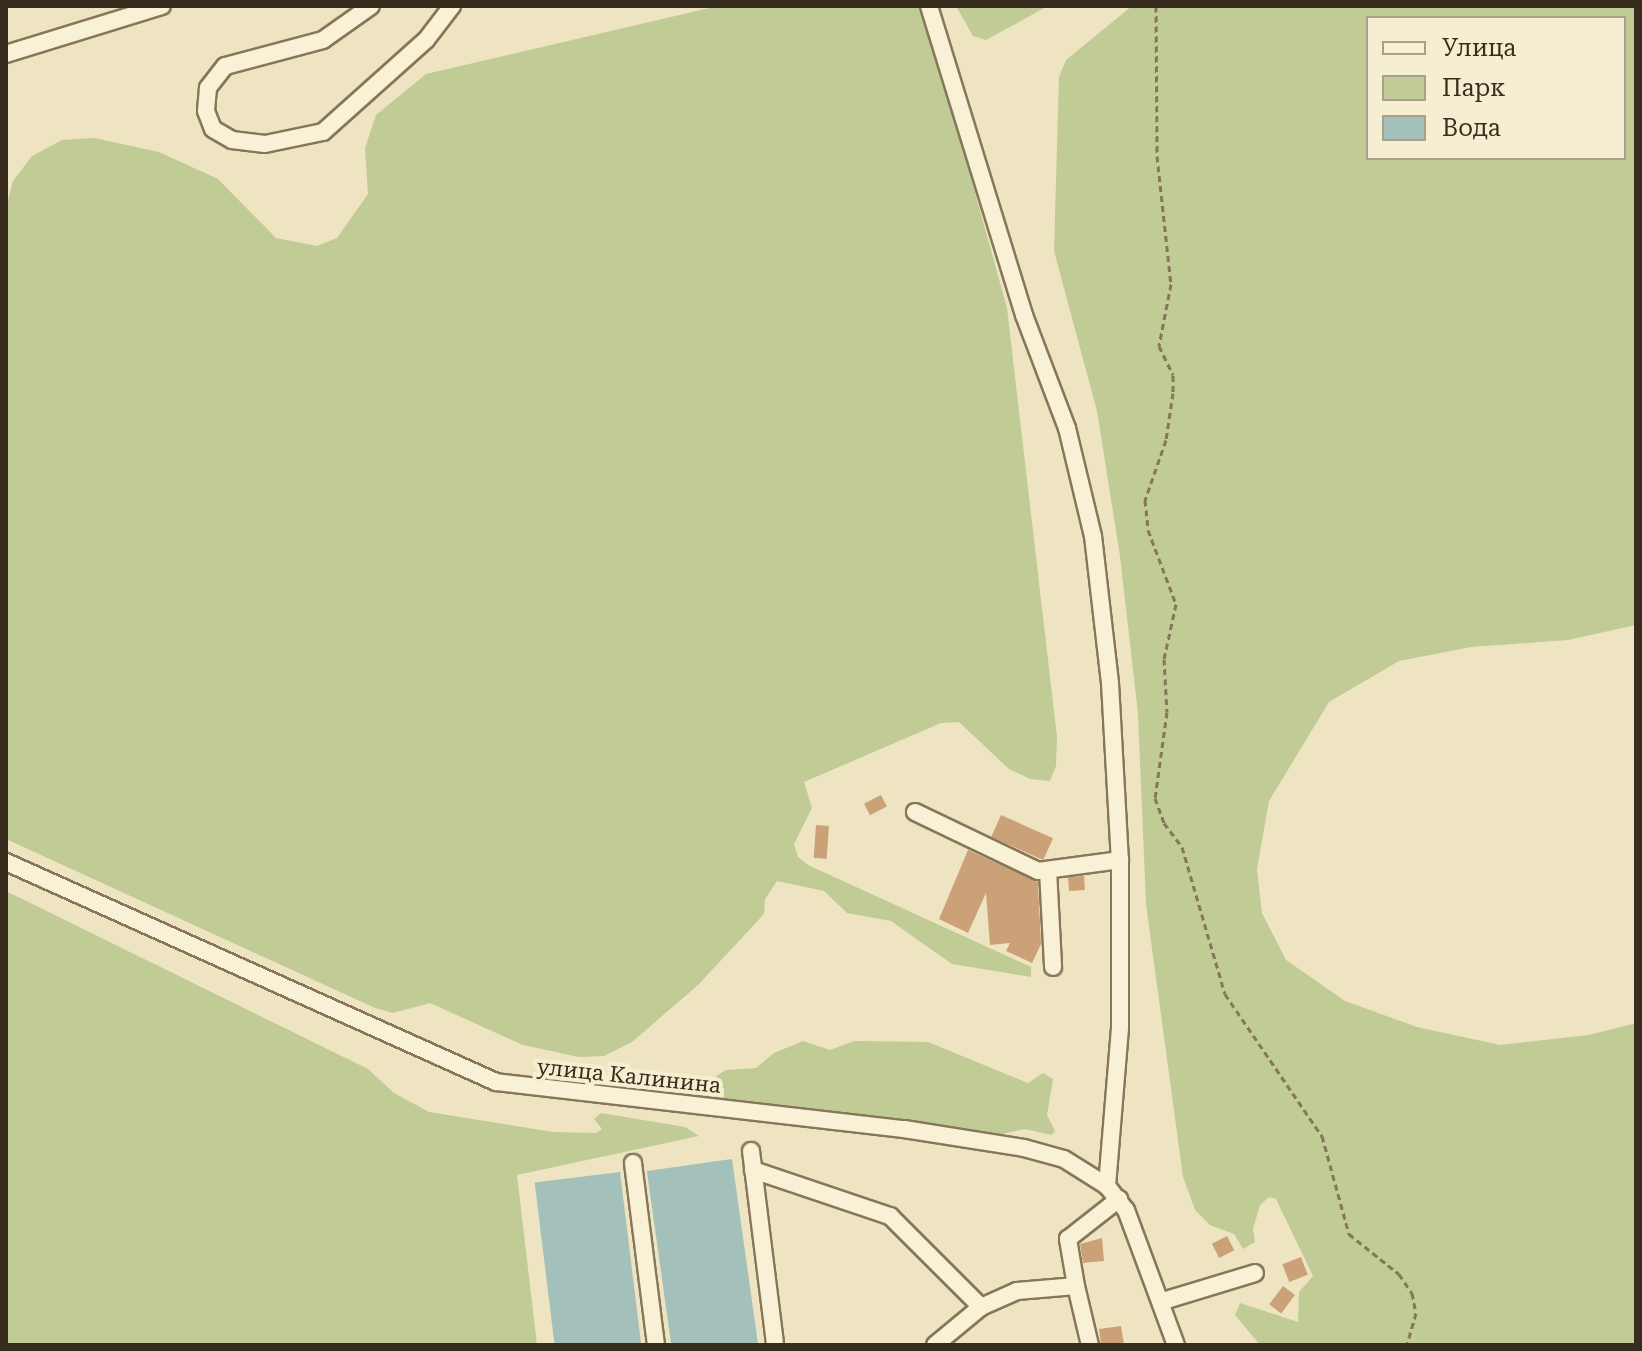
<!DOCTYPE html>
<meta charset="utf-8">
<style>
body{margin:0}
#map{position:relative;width:1642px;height:1351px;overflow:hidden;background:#eee4c2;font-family:"Roboto Serif",serif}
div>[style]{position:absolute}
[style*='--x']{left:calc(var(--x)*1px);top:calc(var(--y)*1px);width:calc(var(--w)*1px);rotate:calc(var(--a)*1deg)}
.green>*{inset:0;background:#c0cb96}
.water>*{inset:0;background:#a4c0ba;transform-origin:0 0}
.building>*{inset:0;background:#cba278;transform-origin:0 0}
.path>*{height:3px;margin-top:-1.5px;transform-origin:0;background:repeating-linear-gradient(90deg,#877659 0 6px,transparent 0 10px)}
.roads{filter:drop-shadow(2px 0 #877659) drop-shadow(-2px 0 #877659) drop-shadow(0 2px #877659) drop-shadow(0 -2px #877659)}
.minor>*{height:16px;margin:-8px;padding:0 8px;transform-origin:8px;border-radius:8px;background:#f8f1d5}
span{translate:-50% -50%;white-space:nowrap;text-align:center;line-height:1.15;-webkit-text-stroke:8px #f5eed1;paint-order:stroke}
.street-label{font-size:22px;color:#372c1d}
.frame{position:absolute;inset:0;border:8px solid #372c1d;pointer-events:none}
.legend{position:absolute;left:1366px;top:16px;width:260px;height:144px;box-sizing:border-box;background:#f5eed1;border:2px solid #a9a089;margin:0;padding:10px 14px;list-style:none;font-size:24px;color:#372c1d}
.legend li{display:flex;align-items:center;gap:16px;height:40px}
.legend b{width:40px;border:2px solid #a9a089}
</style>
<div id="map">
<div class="green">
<div style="clip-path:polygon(718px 6px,920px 6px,942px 73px,1007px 308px,1057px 737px,1056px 766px,1050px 781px,1030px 779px,1009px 769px,959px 722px,941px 723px,804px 782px,812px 808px,794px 844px,798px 857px,808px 865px,1031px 967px,1031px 977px,952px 964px,891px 921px,847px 913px,824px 891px,777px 881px,765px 899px,764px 914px,698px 985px,632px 1042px,604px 1056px,579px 1057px,523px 1045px,430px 1003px,393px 1013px,375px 1008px,6px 839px,6px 208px,13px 181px,32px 156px,62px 140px,94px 138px,159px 152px,218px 179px,276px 238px,317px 246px,337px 238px,368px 194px,365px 148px,376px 115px,426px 74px)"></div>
<div style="clip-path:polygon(956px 6px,1048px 6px,986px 40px,973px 36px)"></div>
<div style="clip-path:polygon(evenodd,1132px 6px,1636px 6px,1636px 625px,1568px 640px,1471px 647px,1399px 661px,1329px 702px,1269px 801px,1257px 869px,1262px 913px,1286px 960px,1345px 1001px,1417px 1027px,1500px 1045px,1589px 1035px,1636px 1023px,1636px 1345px,1260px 1345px,1235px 1315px,1240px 1303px,1298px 1322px,1299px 1292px,1313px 1276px,1276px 1199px,1269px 1197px,1260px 1205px,1253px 1229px,1255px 1242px,1243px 1249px,1234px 1234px,1210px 1225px,1195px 1210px,1183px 1177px,1146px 904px,1138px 714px,1120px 556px,1097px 411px,1054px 251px,1059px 77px,1066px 60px,1132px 6px,1624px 18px,1624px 158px,1368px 158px,1368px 18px,1624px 18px)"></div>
<div style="clip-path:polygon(6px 891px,368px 1069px,394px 1093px,429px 1112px,553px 1132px,596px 1133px,602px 1129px,594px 1119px,601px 1113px,685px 1127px,699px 1136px,517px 1175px,537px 1345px,6px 1345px)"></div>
<div style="clip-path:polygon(803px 1041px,830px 1050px,854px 1041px,928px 1042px,1028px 1083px,1043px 1073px,1053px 1079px,1047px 1115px,1055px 1131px,1051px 1135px,1025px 1129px,993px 1136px,662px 1091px,677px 1080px,710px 1080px,726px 1070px,756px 1068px,774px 1053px)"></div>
</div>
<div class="water">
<div style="left:732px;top:1159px;width:188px;height:86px;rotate:82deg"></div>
<div style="left:620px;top:1172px;width:174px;height:86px;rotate:83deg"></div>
</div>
<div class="building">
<div style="left:881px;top:795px;width:13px;height:19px;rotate:63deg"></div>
<div style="left:1001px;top:815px;width:57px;height:24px;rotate:24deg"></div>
<div style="left:816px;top:825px;width:13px;height:33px;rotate:4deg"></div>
<div style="clip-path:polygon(968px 850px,1038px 882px,1041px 944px,1032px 963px,1006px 951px,1010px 943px,990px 945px,986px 893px,968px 933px,939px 919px)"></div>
<div style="left:1084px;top:876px;width:14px;height:16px;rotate:86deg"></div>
<div style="left:1227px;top:1236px;width:16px;height:17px;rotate:63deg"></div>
<div style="clip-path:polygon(1102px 1238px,1104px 1261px,1083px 1263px,1080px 1244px)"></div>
<div style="left:1301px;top:1257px;width:19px;height:20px;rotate:69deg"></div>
<div style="left:1283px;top:1286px;width:15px;height:23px;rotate:37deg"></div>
<div style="clip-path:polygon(1121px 1326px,1124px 1345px,1101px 1345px,1099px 1329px)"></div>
</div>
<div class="path">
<div style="--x:1156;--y:6;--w:150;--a:89.6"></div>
<div style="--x:1157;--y:156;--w:129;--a:83.8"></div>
<div style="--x:1171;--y:284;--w:63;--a:101"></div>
<div style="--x:1159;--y:346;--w:32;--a:64"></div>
<div style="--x:1173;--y:375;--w:18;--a:90"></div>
<div style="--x:1173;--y:393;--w:48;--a:98.5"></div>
<div style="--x:1166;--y:440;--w:64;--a:109.3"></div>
<div style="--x:1145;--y:500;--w:30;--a:84"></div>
<div style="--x:1148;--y:530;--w:79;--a:69.3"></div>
<div style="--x:1176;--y:604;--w:56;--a:102.3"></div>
<div style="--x:1164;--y:659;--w:53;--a:86.8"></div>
<div style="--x:1167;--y:712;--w:87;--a:97.9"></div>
<div style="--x:1155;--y:798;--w:27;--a:70"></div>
<div style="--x:1164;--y:823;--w:30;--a:53"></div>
<div style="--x:1182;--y:847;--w:153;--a:73.7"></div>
<div style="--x:1225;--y:994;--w:172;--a:55.7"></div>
<div style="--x:1322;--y:1136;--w:102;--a:74.6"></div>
<div style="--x:1349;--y:1234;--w:64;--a:38.7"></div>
<div style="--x:1399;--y:1274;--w:23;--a:56"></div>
<div style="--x:1412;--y:1293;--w:20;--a:79"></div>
<div style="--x:1416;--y:1313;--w:33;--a:106"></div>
</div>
<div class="roads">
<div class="minor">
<div style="--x:371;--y:6;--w:59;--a:144.7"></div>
<div style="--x:323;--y:40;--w:101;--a:165.1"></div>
<div style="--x:225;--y:66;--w:28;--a:128"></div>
<div style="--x:208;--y:88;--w:23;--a:95"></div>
<div style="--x:206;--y:111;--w:19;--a:69"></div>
<div style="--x:213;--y:129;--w:22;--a:30"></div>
<div style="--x:232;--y:140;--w:33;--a:7"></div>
<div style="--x:265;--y:144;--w:59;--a:-11.7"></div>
<div style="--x:323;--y:132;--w:138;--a:-41.8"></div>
<div style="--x:426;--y:40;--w:43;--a:-52.6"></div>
<div style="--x:929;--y:6;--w:323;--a:72.9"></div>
<div style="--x:1024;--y:315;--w:121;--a:69.2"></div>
<div style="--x:1067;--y:428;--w:111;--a:76.5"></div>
<div style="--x:1093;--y:536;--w:148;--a:83.4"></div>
<div style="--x:1110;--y:683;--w:177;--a:86.8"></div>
<div style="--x:1120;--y:860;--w:168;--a:90"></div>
<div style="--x:1120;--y:1028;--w:159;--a:94.7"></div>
<div style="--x:6;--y:54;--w:163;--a:-17.1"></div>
<div style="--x:915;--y:812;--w:136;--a:25.6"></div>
<div style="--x:1038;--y:871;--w:83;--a:-7.6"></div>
<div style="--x:6;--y:862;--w:537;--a:24.18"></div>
<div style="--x:496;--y:1082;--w:411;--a:6.6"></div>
<div style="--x:904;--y:1129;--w:121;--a:9"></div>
<div style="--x:1024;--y:1148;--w:41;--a:15.4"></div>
<div style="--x:1064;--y:1159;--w:51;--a:32.1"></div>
<div style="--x:1107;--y:1186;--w:31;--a:52"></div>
<div style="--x:1126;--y:1210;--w:144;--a:69.7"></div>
<div style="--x:1048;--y:870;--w:97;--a:87"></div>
<div style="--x:751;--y:1151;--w:195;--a:82.9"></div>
<div style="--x:633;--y:1163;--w:183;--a:82.8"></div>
<div style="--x:753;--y:1170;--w:145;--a:18.6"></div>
<div style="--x:890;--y:1216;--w:129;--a:45"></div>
<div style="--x:981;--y:1307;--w:39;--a:-24"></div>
<div style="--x:1017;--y:1291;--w:59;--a:-4.8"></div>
<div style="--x:1076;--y:1286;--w:48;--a:-99.7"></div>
<div style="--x:1068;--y:1239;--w:65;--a:-38.1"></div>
<div style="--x:1076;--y:1286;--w:61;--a:76.7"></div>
<div style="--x:1163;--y:1301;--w:96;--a:-16.9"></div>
<div style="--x:935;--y:1345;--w:60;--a:-39.6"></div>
</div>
</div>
<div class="street-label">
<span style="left:629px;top:1076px;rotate:6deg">улица Калинина</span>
</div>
<div class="frame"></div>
<ul class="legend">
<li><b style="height:10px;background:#f8f1d5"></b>Улица</li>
<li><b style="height:22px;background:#c0cb96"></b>Парк</li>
<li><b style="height:22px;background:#a4c0ba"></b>Вода</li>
</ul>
</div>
